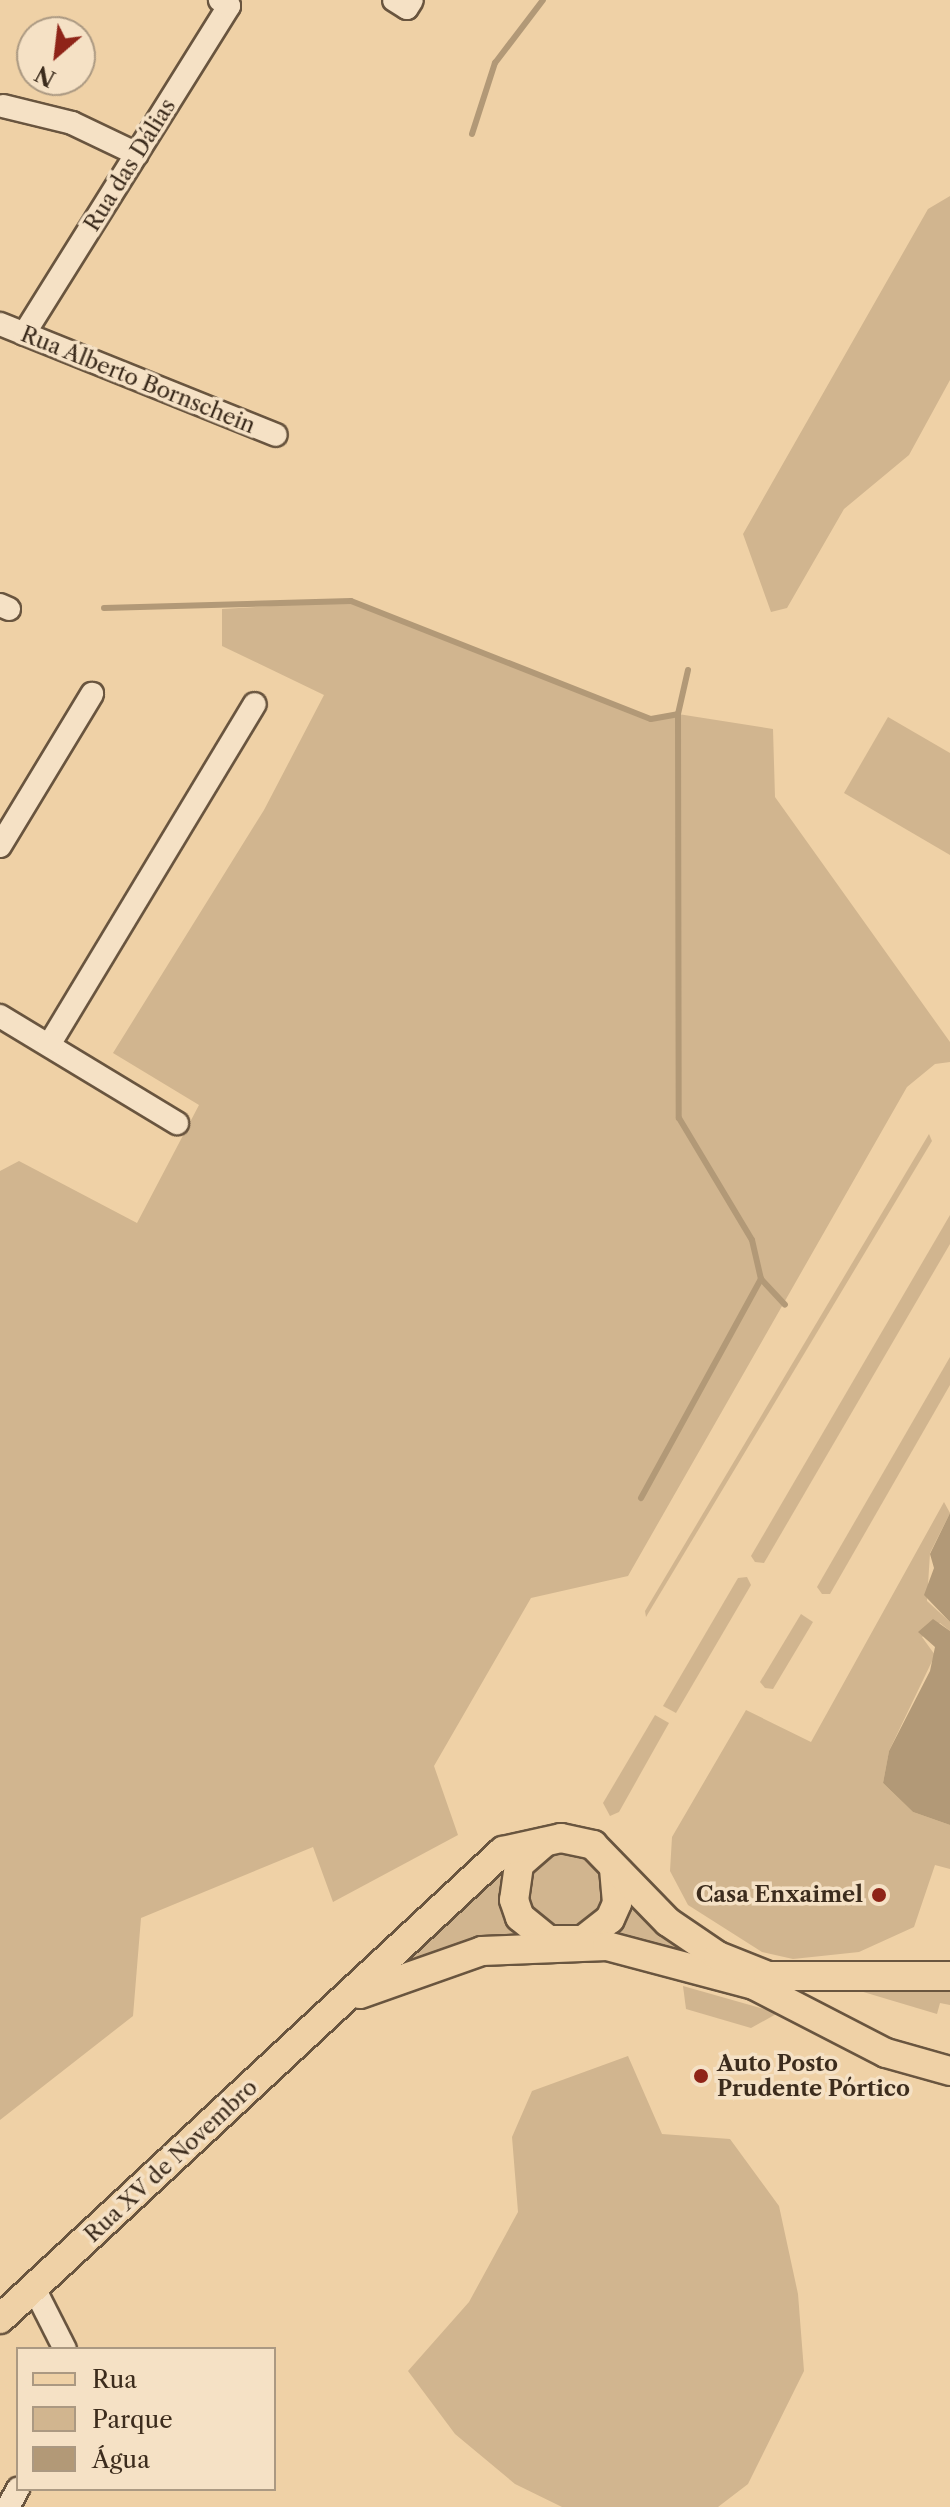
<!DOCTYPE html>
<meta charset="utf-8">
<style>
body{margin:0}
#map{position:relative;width:950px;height:2507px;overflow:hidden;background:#efd1a6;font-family:"Libre Caslon Text",serif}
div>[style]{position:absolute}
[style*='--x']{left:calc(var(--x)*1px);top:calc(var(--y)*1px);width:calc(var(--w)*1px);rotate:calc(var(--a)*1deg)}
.green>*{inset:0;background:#d1b58f}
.round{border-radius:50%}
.water>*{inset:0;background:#b29977}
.stream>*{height:6px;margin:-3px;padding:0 3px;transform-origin:3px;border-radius:3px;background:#b29977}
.roads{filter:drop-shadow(2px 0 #69553f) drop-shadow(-2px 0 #69553f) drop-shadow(0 2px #69553f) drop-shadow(0 -2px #69553f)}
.minor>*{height:22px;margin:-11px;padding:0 11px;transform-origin:11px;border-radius:11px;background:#f5e1c5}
.major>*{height:28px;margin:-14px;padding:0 14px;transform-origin:14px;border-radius:14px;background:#efd1a6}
.dots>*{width:22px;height:22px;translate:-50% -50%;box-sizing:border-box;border:4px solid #f5e1c5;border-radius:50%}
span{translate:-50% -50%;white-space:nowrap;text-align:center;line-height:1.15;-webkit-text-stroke:7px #f5e1c5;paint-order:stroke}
.street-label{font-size:22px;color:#3c2c1d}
.poi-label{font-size:22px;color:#3c2c1d;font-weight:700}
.right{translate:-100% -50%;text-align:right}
.left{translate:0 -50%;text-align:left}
.legend{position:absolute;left:16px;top:2347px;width:260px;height:144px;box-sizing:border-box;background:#f5e1c5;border:2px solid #ab9982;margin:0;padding:10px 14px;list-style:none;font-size:24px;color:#3c2c1d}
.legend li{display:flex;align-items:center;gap:16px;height:40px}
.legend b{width:40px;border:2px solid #ab9982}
.north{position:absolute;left:16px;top:16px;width:80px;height:80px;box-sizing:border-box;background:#f5e1c5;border:2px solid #ab9982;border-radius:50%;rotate:208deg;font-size:22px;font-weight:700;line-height:32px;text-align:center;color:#3c2c1d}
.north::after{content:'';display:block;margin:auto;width:28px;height:36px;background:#8f2418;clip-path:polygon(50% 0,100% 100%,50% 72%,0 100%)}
</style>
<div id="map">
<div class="green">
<div style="clip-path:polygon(950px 196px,950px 380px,909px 455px,844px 509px,787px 608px,771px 612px,743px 534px,928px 209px)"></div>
<div style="clip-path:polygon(351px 601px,651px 719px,678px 714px,773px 729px,775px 797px,950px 1042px,950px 1062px,935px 1064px,907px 1087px,628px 1576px,531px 1598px,434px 1766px,458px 1835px,333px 1902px,313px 1847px,141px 1918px,133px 2016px,0 2120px,0 1171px,19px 1161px,137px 1223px,199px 1105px,113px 1053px,264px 810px,324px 695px,222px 646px,222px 609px)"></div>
<div style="clip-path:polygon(888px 717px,950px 753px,950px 855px,844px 793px)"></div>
<div style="clip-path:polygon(929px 1134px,932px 1141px,646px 1617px,645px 1611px)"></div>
<div style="clip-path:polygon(950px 1215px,950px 1244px,764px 1563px,755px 1562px,751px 1556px)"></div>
<div style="clip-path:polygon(950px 1357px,950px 1385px,830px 1594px,822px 1594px,817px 1587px)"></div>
<div style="clip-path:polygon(944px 1502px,950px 1513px,930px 1553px,927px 1601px,950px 1622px,950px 1631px,940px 1623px,922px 1637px,935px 1655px,889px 1751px,883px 1783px,913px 1812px,950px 1825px,950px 1869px,935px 1865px,914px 1927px,859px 1952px,793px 1959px,762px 1952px,688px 1905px,670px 1871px,672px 1837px,746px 1710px,811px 1742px)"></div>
<div style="clip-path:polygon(747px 1577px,751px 1585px,676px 1713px,663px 1706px,738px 1578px)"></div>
<div style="clip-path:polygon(801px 1614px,813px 1622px,773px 1689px,765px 1688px,760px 1682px)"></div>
<div style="clip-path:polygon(655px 1715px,669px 1723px,619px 1812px,610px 1816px,603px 1803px)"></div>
<div class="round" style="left:525px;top:1849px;width:82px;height:82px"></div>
<div style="clip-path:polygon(507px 1866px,522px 1936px,454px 1946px,391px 1968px)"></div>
<div style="clip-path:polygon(624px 1889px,700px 1954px,610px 1934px)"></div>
<div style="clip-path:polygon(683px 1986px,778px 2013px,751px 2028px,686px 2009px)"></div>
<div style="clip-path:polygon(950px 1986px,950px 2005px,940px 2003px,937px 2014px,850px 1988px)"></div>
<div style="clip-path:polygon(628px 2056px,662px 2134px,730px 2139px,779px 2206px,798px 2294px,804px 2371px,748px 2484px,718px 2507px,562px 2507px,515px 2484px,455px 2434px,408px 2371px,469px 2302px,518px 2212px,512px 2137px,532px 2091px)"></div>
</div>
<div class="water">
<div style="clip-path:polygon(950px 1513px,950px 1622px,924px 1595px,934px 1568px,930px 1554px)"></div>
<div style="clip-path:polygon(933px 1619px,950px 1631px,950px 1825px,913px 1812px,883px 1783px,889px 1751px,930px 1671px,935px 1647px,918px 1632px)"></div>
</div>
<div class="stream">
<div style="--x:472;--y:134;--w:75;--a:-72.1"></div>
<div style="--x:495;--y:63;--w:79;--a:-52.7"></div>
<div style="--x:104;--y:608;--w:247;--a:-1.6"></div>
<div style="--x:351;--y:601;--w:322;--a:21.5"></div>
<div style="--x:651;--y:719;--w:27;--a:-10"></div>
<div style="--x:688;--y:670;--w:45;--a:102.8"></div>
<div style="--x:678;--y:714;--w:404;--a:89.9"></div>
<div style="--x:679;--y:1118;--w:142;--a:59.1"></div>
<div style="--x:752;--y:1240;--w:40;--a:77"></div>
<div style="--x:761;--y:1279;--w:35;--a:47"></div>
<div style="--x:641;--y:1498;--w:250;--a:-61.3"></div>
</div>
<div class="roads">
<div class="minor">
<div style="--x:394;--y:0;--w:15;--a:32"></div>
<div style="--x:407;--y:8;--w:9;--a:-58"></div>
<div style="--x:3;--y:106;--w:71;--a:13.8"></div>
<div style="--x:72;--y:123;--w:72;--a:25.5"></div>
<div style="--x:0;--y:324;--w:297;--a:21.9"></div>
<div style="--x:24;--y:334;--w:387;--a:-58"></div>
<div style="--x:229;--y:6;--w:11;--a:-146"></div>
<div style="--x:0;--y:605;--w:10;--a:24"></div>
<div style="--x:0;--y:846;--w:178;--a:-58.8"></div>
<div style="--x:0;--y:1016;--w:207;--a:31.2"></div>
<div style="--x:49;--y:1045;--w:398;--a:-58.9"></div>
<div style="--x:34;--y:2288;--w:68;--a:63.1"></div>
<div style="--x:8;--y:2507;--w:21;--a:-61"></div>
</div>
<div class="major">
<div style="--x:545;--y:1842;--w:35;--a:139"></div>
<div style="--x:519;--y:1865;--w:35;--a:98"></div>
<div style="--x:514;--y:1900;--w:18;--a:71"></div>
<div style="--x:520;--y:1917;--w:36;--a:39"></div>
<div style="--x:548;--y:1940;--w:35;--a:0"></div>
<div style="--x:583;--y:1940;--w:34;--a:-38"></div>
<div style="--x:610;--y:1919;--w:17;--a:-66"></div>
<div style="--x:617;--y:1903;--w:34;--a:-95"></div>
<div style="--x:360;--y:1994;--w:129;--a:-19.4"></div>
<div style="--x:482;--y:1951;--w:125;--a:-2.3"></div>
<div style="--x:607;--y:1946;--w:152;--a:14.9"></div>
<div style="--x:754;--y:1985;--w:148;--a:27.3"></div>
<div style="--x:886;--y:2053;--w:66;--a:15.7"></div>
<div style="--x:0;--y:2319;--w:687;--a:-42.94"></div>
<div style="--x:503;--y:1851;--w:59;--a:-12.6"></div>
<div style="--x:561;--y:1838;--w:33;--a:12"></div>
<div style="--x:593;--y:1845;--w:107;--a:45.8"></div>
<div style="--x:668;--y:1922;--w:60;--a:34.2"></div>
<div style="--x:718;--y:1956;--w:54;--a:21.8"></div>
<div style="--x:768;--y:1976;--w:182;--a:0"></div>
</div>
</div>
<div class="dots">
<div style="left:879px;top:1895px;background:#8f2418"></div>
<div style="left:701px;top:2076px;background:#8f2418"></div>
</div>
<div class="street-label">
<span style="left:130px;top:165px;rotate:-58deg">Rua das Dálias</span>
<span style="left:138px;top:380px;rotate:22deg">Rua Alberto Bornschein</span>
<span style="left:171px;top:2161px;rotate:-43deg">Rua XV de Novembro</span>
</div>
<div class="poi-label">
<span class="right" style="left:863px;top:1895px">Casa Enxaimel</span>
<span class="left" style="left:717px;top:2076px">Auto Posto<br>Prudente Pórtico</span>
</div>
<ul class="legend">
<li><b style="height:10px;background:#efd1a6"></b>Rua</li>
<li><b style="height:22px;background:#d1b58f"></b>Parque</li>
<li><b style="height:22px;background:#b29977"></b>Água</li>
</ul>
<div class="north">N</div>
</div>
